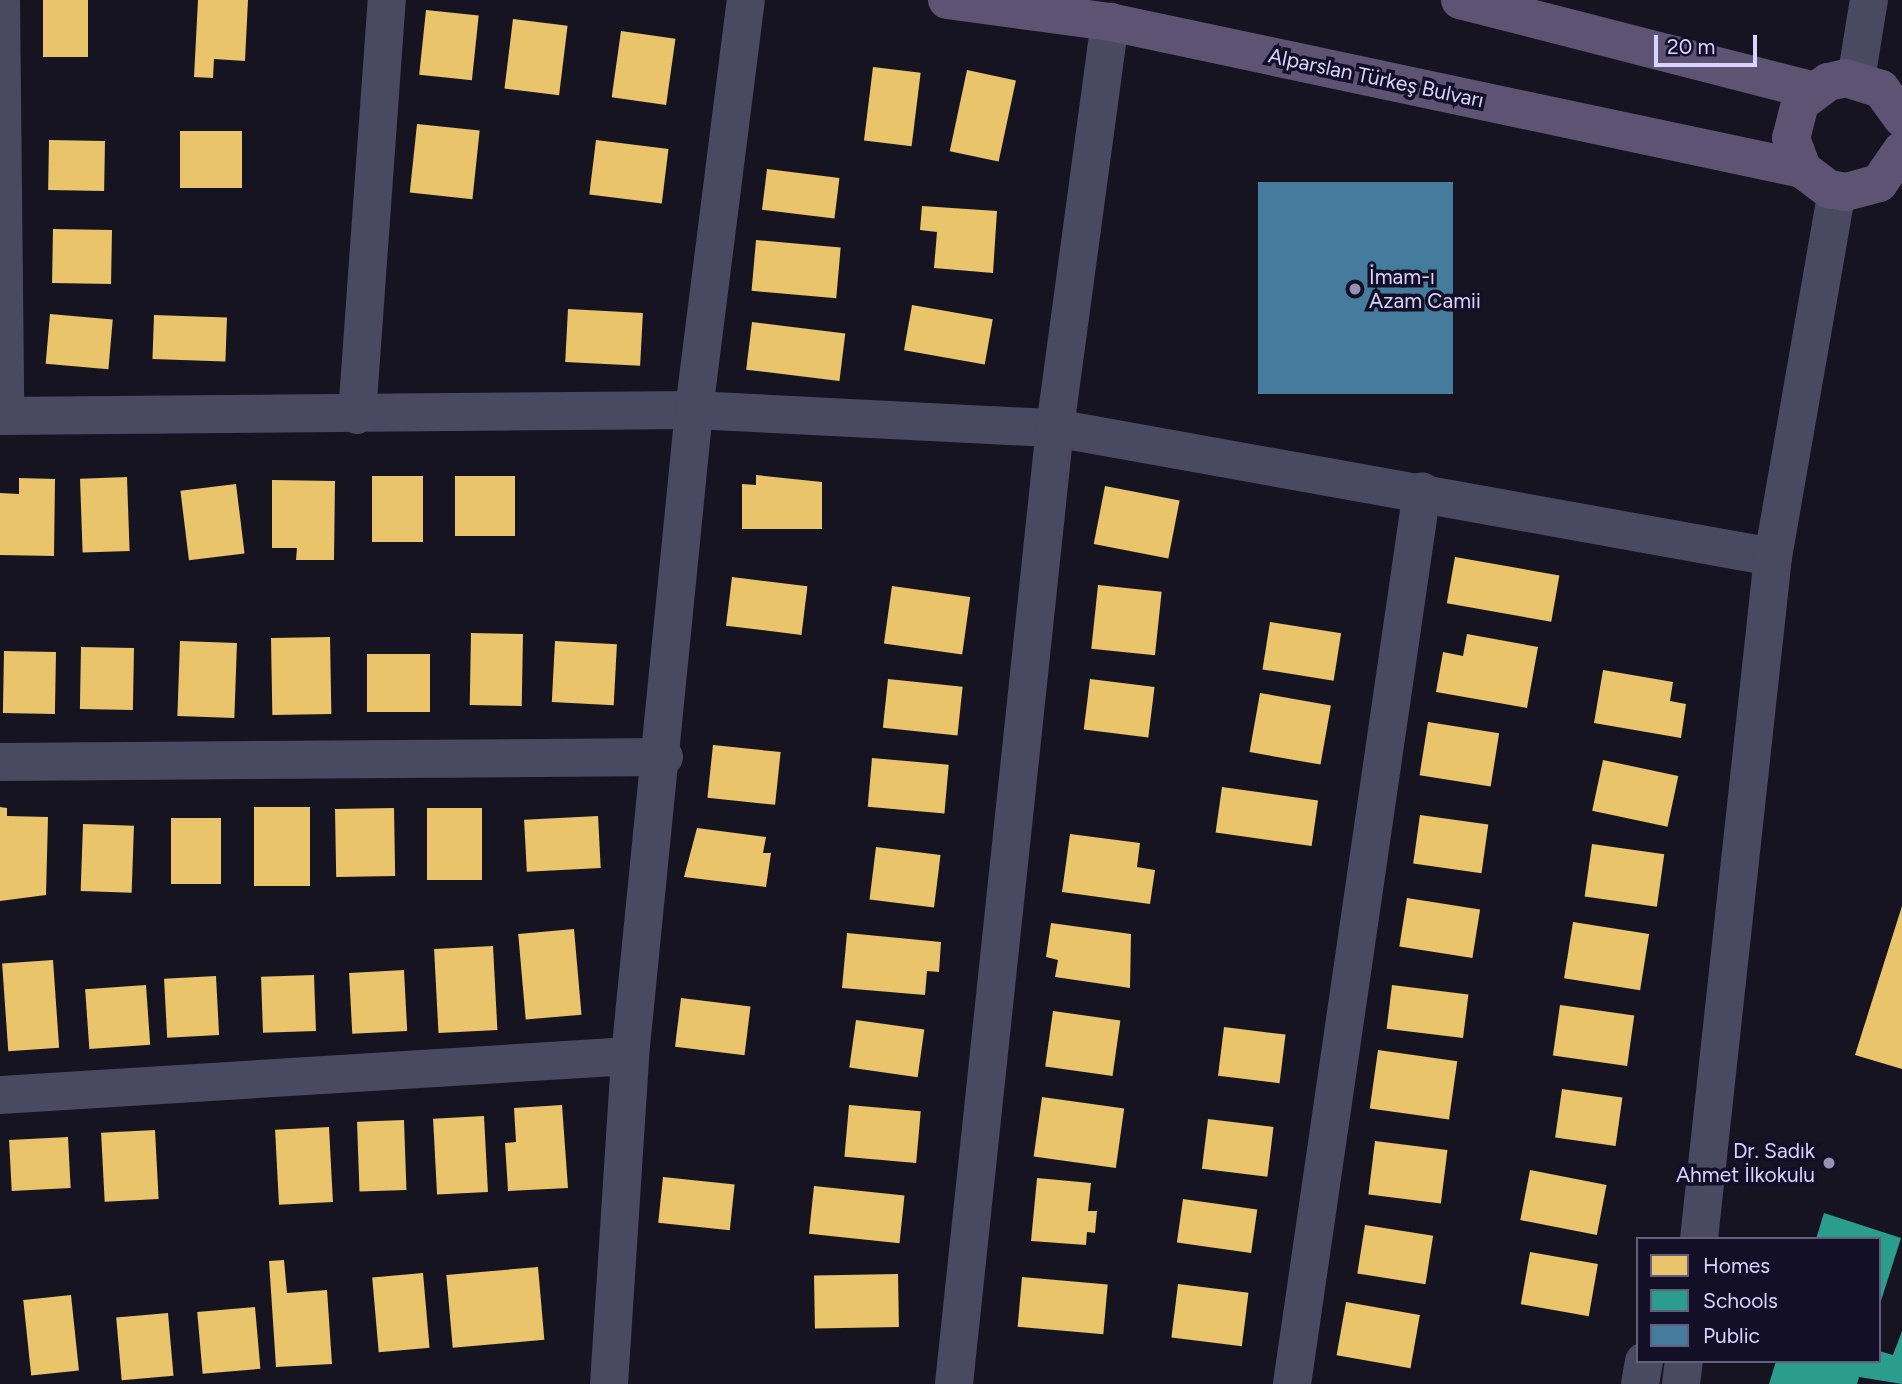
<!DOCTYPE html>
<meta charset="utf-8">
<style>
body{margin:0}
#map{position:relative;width:1902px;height:1384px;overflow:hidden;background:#161421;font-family:Figtree,sans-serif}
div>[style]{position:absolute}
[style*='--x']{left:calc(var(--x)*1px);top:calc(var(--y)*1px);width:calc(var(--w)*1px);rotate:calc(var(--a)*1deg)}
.homes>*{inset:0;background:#e9c46a;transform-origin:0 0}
.schools>*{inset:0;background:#2a9d8f}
.public>*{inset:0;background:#457b9d;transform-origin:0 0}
.minor>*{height:38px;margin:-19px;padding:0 19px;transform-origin:19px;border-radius:19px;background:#4a4962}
.major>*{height:38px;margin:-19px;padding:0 19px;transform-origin:19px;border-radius:19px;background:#5e5373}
.dots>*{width:19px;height:19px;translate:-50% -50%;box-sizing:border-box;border:4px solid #130f26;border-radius:50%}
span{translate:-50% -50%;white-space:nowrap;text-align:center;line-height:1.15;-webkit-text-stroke:7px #130f26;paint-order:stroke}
.street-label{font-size:21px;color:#d9d4ff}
.poi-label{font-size:21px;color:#d9d4ff}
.left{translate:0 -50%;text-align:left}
.right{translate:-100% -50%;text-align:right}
.legend{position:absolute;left:1636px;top:1237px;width:245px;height:126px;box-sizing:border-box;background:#130f26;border:2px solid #625e7d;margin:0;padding:9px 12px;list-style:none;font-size:21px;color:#d9d4ff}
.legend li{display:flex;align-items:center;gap:14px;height:35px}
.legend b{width:35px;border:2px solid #625e7d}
.scale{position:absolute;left:1654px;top:35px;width:103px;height:32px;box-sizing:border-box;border:4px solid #d9d4ff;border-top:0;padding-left:9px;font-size:21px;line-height:24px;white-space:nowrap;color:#d9d4ff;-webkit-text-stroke:5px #130f26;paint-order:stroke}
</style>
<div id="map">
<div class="homes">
<div style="left:43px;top:0;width:45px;height:57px"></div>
<div style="clip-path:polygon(198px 0,248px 0,245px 61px,214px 59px,213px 78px,194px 77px)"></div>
<div style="left:426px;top:10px;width:53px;height:65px;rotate:6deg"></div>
<div style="left:513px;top:19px;width:55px;height:70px;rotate:7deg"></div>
<div style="left:621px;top:31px;width:55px;height:67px;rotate:8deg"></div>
<div style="left:873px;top:67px;width:48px;height:74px;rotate:7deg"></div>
<div style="left:967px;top:70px;width:50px;height:83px;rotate:12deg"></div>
<div style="left:417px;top:124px;width:63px;height:69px;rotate:6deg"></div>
<div style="left:242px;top:131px;width:57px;height:62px;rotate:90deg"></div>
<div style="left:49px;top:140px;width:56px;height:50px;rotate:1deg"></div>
<div style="left:596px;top:140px;width:73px;height:55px;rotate:7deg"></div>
<div style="left:767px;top:169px;width:73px;height:41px;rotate:7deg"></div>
<div style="clip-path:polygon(922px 206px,997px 211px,993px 273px,934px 268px,937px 232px,920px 230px)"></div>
<div style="left:53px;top:229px;width:59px;height:54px;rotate:1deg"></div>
<div style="left:756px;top:240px;width:85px;height:51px;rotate:5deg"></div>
<div style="left:912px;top:305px;width:82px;height:46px;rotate:10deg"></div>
<div style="left:568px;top:309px;width:75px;height:53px;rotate:3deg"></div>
<div style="left:50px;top:314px;width:63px;height:50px;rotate:5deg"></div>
<div style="left:154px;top:315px;width:73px;height:44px;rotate:2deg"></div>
<div style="left:752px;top:322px;width:94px;height:48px;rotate:7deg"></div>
<div style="clip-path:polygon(756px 475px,822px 482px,822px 529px,742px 529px,742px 484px,756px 485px)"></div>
<div style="left:372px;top:476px;width:51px;height:66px"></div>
<div style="left:455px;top:476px;width:60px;height:60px"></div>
<div style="left:127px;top:477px;width:74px;height:47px;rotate:88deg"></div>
<div style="clip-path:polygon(19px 478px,55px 479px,54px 556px,0 555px,0 493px,19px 494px)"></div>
<div style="clip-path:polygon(272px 480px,335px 481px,334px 560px,296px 560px,297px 548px,272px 548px)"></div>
<div style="left:236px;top:484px;width:70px;height:56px;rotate:83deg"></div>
<div style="left:1105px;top:486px;width:76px;height:59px;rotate:11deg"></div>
<div style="left:1455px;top:557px;width:106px;height:47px;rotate:10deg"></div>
<div style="left:732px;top:577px;width:76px;height:49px;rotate:7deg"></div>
<div style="left:1098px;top:585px;width:64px;height:64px;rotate:6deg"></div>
<div style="left:892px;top:586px;width:79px;height:58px;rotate:8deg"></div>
<div style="left:1270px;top:622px;width:72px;height:48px;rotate:9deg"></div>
<div style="left:471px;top:633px;width:52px;height:72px;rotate:1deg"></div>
<div style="clip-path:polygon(1467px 634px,1538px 647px,1527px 708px,1436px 692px,1443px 652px,1463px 656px)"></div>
<div style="left:330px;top:637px;width:77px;height:59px;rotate:89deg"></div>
<div style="left:180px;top:641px;width:57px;height:75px;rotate:2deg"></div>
<div style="left:555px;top:641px;width:62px;height:61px;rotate:3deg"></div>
<div style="left:81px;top:647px;width:53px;height:62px;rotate:1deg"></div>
<div style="left:4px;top:651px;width:52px;height:62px;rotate:1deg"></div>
<div style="left:367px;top:654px;width:63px;height:58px"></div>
<div style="clip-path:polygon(1603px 670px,1673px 682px,1670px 701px,1686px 704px,1681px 738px,1594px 723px)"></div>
<div style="left:888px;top:679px;width:75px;height:49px;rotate:6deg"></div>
<div style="left:1090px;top:679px;width:65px;height:51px;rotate:7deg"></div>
<div style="left:1260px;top:693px;width:72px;height:60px;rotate:10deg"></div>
<div style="left:1428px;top:722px;width:72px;height:54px;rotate:9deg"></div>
<div style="left:713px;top:745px;width:68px;height:53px;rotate:6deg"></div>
<div style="left:872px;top:758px;width:77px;height:49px;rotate:5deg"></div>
<div style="left:1603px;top:760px;width:77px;height:52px;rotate:12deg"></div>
<div style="left:1222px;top:787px;width:97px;height:46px;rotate:8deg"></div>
<div style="clip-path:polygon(0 807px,7px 808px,7px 816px,48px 817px,46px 895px,0 901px)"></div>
<div style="left:254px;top:807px;width:56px;height:79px"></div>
<div style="left:394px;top:808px;width:68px;height:59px;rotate:89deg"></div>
<div style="left:427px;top:808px;width:55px;height:72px"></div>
<div style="left:1420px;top:815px;width:69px;height:49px;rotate:8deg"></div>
<div style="left:598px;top:816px;width:52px;height:74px;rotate:87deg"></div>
<div style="left:221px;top:818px;width:66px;height:50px;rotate:90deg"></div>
<div style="left:83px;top:824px;width:51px;height:67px;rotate:2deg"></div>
<div style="clip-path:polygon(697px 828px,766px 837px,763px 853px,771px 853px,766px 887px,684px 877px)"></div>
<div style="clip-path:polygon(1070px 834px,1140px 843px,1137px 867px,1155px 870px,1150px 904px,1062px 892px)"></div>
<div style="left:1592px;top:844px;width:73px;height:53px;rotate:8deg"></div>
<div style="left:876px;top:847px;width:65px;height:53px;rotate:7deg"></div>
<div style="left:1407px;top:898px;width:74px;height:49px;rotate:9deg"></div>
<div style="clip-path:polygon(1902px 906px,1902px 1069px,1855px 1055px)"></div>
<div style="left:1573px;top:922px;width:77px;height:57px;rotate:9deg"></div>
<div style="clip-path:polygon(1051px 923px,1131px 934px,1130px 988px,1055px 977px,1058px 960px,1046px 957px)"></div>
<div style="left:574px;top:929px;width:86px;height:56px;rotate:85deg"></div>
<div style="clip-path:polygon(847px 933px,941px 942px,939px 972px,927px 971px,925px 995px,842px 988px)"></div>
<div style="left:493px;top:946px;width:84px;height:59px;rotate:87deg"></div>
<div style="left:53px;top:960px;width:88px;height:51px;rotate:86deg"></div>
<div style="left:404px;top:970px;width:61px;height:55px;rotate:87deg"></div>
<div style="left:314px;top:975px;width:56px;height:53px;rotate:88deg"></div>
<div style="left:216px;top:976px;width:59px;height:52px;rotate:87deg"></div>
<div style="left:146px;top:985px;width:60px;height:61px;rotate:86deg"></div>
<div style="left:1392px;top:985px;width:77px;height:44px;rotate:7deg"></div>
<div style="left:681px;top:998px;width:70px;height:49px;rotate:7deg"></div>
<div style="left:1560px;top:1005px;width:75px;height:51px;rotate:8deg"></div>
<div style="left:1053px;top:1011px;width:68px;height:56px;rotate:8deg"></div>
<div style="left:856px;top:1020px;width:69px;height:48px;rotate:8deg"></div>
<div style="left:1224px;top:1027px;width:62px;height:49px;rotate:7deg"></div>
<div style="left:1378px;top:1050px;width:80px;height:59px;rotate:8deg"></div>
<div style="left:1562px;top:1089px;width:61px;height:49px;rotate:8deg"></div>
<div style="left:1042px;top:1097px;width:83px;height:60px;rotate:8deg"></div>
<div style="clip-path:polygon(562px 1105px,568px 1188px,508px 1191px,505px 1143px,516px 1142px,514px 1108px)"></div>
<div style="left:849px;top:1105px;width:72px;height:52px;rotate:5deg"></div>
<div style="left:484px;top:1116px;width:76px;height:51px;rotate:87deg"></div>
<div style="left:1208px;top:1119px;width:66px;height:50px;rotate:7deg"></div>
<div style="left:404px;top:1120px;width:70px;height:47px;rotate:88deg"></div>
<div style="left:329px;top:1127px;width:75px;height:54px;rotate:87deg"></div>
<div style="left:155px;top:1130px;width:69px;height:54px;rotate:87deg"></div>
<div style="left:68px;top:1137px;width:51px;height:59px;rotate:87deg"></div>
<div style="left:1375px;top:1141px;width:73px;height:54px;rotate:7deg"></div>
<div style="left:1530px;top:1170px;width:78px;height:51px;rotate:11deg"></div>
<div style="left:663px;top:1177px;width:72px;height:46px;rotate:6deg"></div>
<div style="clip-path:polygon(1037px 1178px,1091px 1183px,1088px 1211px,1097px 1211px,1095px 1233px,1087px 1232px,1086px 1245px,1031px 1241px)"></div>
<div style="left:814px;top:1186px;width:91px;height:48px;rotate:6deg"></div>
<div style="left:1183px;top:1199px;width:75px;height:44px;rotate:8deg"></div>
<div style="left:1365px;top:1225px;width:69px;height:49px;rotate:9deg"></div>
<div style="left:1530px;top:1252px;width:69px;height:53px;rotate:10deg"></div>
<div style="clip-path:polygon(284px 1260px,287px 1293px,327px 1290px,332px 1364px,276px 1367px,269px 1261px)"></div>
<div style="left:538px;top:1267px;width:73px;height:92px;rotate:85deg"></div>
<div style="left:423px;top:1273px;width:75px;height:51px;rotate:85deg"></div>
<div style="left:898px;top:1274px;width:53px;height:84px;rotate:89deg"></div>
<div style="left:1022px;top:1277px;width:86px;height:50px;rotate:5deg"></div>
<div style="left:1178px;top:1284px;width:71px;height:54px;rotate:7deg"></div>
<div style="left:71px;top:1295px;width:76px;height:48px;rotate:84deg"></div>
<div style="left:1346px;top:1302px;width:75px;height:54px;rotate:10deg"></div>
<div style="left:255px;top:1307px;width:62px;height:58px;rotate:85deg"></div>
<div style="left:168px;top:1313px;width:63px;height:52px;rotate:85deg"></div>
</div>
<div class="schools">
<div style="clip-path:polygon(1824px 1213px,1901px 1238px,1880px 1304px,1879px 1239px,1816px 1239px)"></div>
<div style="clip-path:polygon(1902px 1331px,1902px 1384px,1859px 1377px,1857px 1384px,1769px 1384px,1776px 1361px,1879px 1361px,1879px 1351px,1893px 1355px)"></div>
</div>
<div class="public">
<div style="left:1258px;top:182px;width:195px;height:212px"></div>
</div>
<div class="minor">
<div style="--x:1;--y:0;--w:416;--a:89.4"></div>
<div style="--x:1856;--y:79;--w:80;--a:-80.7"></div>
<div style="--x:357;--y:415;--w:416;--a:-85.9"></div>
<div style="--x:0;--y:416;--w:694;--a:-0.5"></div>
<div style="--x:694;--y:410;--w:361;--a:2.9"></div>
<div style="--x:1055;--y:428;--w:729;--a:10.19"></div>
<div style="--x:0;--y:762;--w:664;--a:-0.43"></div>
<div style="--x:0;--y:1095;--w:631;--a:-3.54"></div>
<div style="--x:1699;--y:1239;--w:686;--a:-83.81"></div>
<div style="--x:1773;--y:557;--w:372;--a:-80.1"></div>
<div style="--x:609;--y:1384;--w:329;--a:-86.3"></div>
<div style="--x:630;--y:1056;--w:649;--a:-84.34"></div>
<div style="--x:694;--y:410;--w:413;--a:-82.8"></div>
<div style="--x:954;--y:1384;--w:961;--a:-83.97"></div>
<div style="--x:1055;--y:428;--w:410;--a:-82.3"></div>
<div style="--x:1292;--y:1384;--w:902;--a:-81.72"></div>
<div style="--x:1640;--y:1384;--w:23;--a:-80"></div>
<div style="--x:1681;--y:1384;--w:23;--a:-83"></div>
</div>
<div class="major">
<div style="--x:947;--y:0;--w:164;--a:7.7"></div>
<div style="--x:1110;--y:22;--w:707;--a:11.99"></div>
<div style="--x:1460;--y:0;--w:366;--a:14.4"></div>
<div style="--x:1902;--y:118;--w:36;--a:-126"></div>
<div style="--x:1881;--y:89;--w:37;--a:-163"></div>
<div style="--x:1846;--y:78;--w:18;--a:167"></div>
<div style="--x:1828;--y:82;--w:35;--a:143"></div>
<div style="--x:1800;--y:103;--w:36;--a:104"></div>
<div style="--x:1791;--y:138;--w:33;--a:70"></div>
<div style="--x:1802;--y:169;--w:34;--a:37"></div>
<div style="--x:1829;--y:189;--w:17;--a:10"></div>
<div style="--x:1846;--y:192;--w:34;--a:-15"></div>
<div style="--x:1879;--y:183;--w:40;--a:-55.1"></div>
</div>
<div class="dots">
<div style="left:1355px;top:289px;background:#9591b1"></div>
<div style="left:1829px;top:1163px;background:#9591b1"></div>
</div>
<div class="street-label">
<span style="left:1376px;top:78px;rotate:12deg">Alparslan Türkeş Bulvarı</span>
</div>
<div class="poi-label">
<span class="left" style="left:1369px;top:289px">İmam-ı<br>Azam Camii</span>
<span class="right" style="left:1815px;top:1163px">Dr. Sadık<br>Ahmet İlkokulu</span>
</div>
<ul class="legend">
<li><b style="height:19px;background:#e9c46a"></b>Homes</li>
<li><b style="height:19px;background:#2a9d8f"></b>Schools</li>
<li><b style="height:19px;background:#457b9d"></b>Public</li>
</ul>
<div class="scale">20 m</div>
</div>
